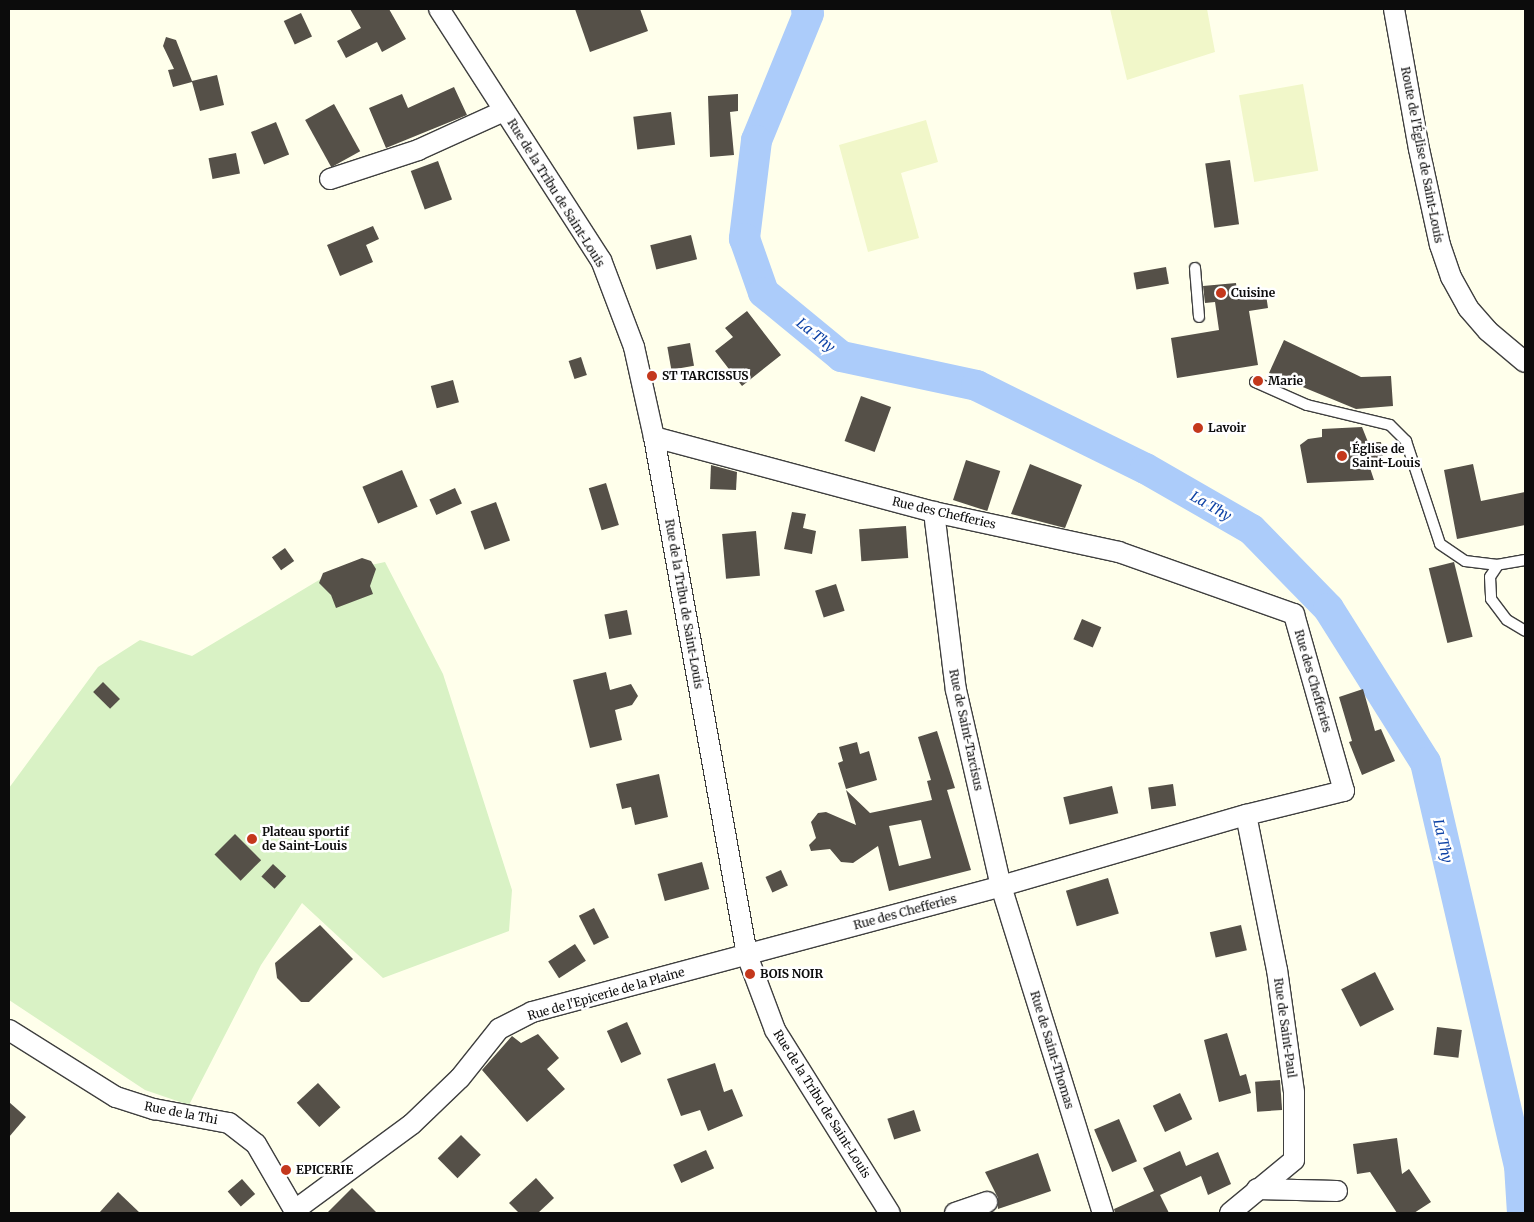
<!DOCTYPE html>
<meta charset="utf-8">
<style>
body{margin:0}
#map{position:relative;width:1534px;height:1222px;overflow:hidden;background:#ffffeb;font-family:Merriweather,serif}
div>[style]{position:absolute}
[style*='--x']{left:calc(var(--x)*1px);top:calc(var(--y)*1px);width:calc(var(--w)*1px);rotate:calc(var(--a)*1deg)}
.farmland>*{inset:0;background:#f1f7c9;transform-origin:0 0}
.pitch>*{inset:0;background:#d9f2c5}
.river>*{height:31px;margin:-15.5px;padding:0 15.5px;transform-origin:15.5px;border-radius:15.5px;background:#acccfa}
.building>*{inset:0;background:#555048;transform-origin:0 0}
.roads{filter:drop-shadow(1px 0 #3f3f3f) drop-shadow(-1px 0 #3f3f3f) drop-shadow(0 1px #3f3f3f) drop-shadow(0 -1px #3f3f3f)}
.lane>*{height:10px;margin:-5px;padding:0 5px;transform-origin:5px;border-radius:5px;background:#fff}
.street>*{height:20px;margin:-10px;padding:0 10px;transform-origin:10px;border-radius:10px;background:#fff}
.dots>*{width:14px;height:14px;translate:-50% -50%;box-sizing:border-box;border:2px solid #fff;border-radius:50%}
span{translate:-50% -50%;white-space:nowrap;text-align:center;line-height:1.15;-webkit-text-stroke:5px #fff;paint-order:stroke}
.street-label{font-size:12px;color:#0c0c0c}
.poi-label{font-size:12px;color:#0c0c0c;font-weight:700}
.left{translate:0 -50%;text-align:left}
.water-label{font-size:14px;color:#0e42a5;font-style:italic}
.frame{position:absolute;inset:0;border:10px solid #0c0c0c;pointer-events:none}
</style>
<div id="map">
<div class="farmland">
<div style="clip-path:polygon(1110px 9px,1207px 9px,1215px 52px,1127px 80px)"></div>
<div style="left:1303px;top:84px;width:88px;height:65px;rotate:80deg"></div>
<div style="clip-path:polygon(926px 120px,938px 162px,901px 173px,919px 238px,868px 252px,839px 145px)"></div>
</div>
<div class="pitch">
<div style="clip-path:polygon(385px 562px,443px 674px,512px 890px,509px 931px,383px 978px,302px 903px,261px 965px,189px 1105px,145px 1090px,9px 1000px,9px 788px,98px 667px,140px 640px,192px 656px,329px 574px)"></div>
</div>
<div class="river">
<div style="--x:806;--y:9;--w:4;--a:63"></div>
<div style="--x:808;--y:13;--w:137;--a:112.3"></div>
<div style="--x:756;--y:140;--w:99;--a:97"></div>
<div style="--x:744;--y:238;--w:57;--a:70.6"></div>
<div style="--x:763;--y:292;--w:101;--a:39.4"></div>
<div style="--x:841;--y:356;--w:138;--a:12.1"></div>
<div style="--x:976;--y:385;--w:188;--a:26.2"></div>
<div style="--x:1145;--y:468;--w:122;--a:29.9"></div>
<div style="--x:1251;--y:529;--w:110;--a:45.7"></div>
<div style="--x:1328;--y:608;--w:182;--a:57.8"></div>
<div style="--x:1425;--y:762;--w:414;--a:76.9"></div>
<div style="--x:1519;--y:1165;--w:48;--a:86.4"></div>
</div>
<div class="building">
<div style="clip-path:polygon(350px 9px,389px 9px,406px 39px,382px 52px,377px 42px,346px 58px,337px 41px,361px 28px)"></div>
<div style="clip-path:polygon(575px 9px,640px 9px,648px 31px,590px 52px)"></div>
<div style="left:301px;top:13px;width:26px;height:19px;rotate:65deg"></div>
<div style="clip-path:polygon(166px 37px,176px 40px,192px 81px,217px 75px,224px 105px,200px 111px,192px 82px,173px 87px,168px 70px,174px 69px,163px 46px)"></div>
<div style="clip-path:polygon(454px 87px,467px 115px,386px 148px,369px 108px,402px 94px,408px 108px)"></div>
<div style="clip-path:polygon(738px 94px,738px 111px,730px 112px,734px 155px,710px 157px,708px 96px)"></div>
<div style="left:334px;top:104px;width:54px;height:33px;rotate:61deg"></div>
<div style="left:671px;top:112px;width:33px;height:38px;rotate:83deg"></div>
<div style="left:276px;top:122px;width:35px;height:27px;rotate:68deg"></div>
<div style="left:236px;top:153px;width:21px;height:28px;rotate:79deg"></div>
<div style="left:1230px;top:160px;width:65px;height:25px;rotate:82deg"></div>
<div style="left:438px;top:161px;width:41px;height:29px;rotate:70deg"></div>
<div style="clip-path:polygon(373px 226px,379px 239px,366px 245px,373px 262px,340px 276px,327px 245px)"></div>
<div style="left:691px;top:235px;width:25px;height:42px;rotate:76deg"></div>
<div style="left:1166px;top:267px;width:17px;height:33px;rotate:80deg"></div>
<div style="clip-path:polygon(1236px 283px,1237px 292px,1265px 288px,1268px 308px,1249px 311px,1258px 365px,1177px 378px,1171px 338px,1219px 330px,1215px 302px,1205px 303px,1203px 286px)"></div>
<div style="clip-path:polygon(747px 311px,781px 355px,742px 386px,715px 351px,733px 337px,725px 328px)"></div>
<div style="clip-path:polygon(1284px 340px,1361px 377px,1391px 376px,1393px 406px,1356px 409px,1269px 373px)"></div>
<div style="left:690px;top:343px;width:23px;height:23px;rotate:80deg"></div>
<div style="left:581px;top:357px;width:19px;height:13px;rotate:72deg"></div>
<div style="left:453px;top:380px;width:23px;height:23px;rotate:75deg"></div>
<div style="left:861px;top:396px;width:32px;height:48px;rotate:20deg"></div>
<div style="clip-path:polygon(1362px 427px,1368px 442px,1381px 442px,1384px 464px,1370px 468px,1374px 480px,1307px 483px,1300px 445px,1308px 439px,1322px 437px,1322px 429px)"></div>
<div style="left:966px;top:460px;width:36px;height:42px;rotate:18deg"></div>
<div style="clip-path:polygon(1030px 464px,1082px 485px,1065px 528px,1011px 514px)"></div>
<div style="clip-path:polygon(1473px 464px,1481px 501px,1525px 492px,1525px 525px,1457px 539px,1444px 470px)"></div>
<div style="clip-path:polygon(711px 465px,737px 472px,736px 490px,710px 489px)"></div>
<div style="left:402px;top:470px;width:40px;height:43px;rotate:67deg"></div>
<div style="left:606px;top:483px;width:44px;height:18px;rotate:73deg"></div>
<div style="left:455px;top:488px;width:17px;height:28px;rotate:66deg"></div>
<div style="left:496px;top:502px;width:41px;height:27px;rotate:70deg"></div>
<div style="clip-path:polygon(792px 512px,806px 514px,803px 528px,816px 531px,812px 554px,784px 549px)"></div>
<div style="left:906px;top:526px;width:32px;height:47px;rotate:86deg"></div>
<div style="left:756px;top:531px;width:45px;height:34px;rotate:85deg"></div>
<div style="left:285px;top:548px;width:16px;height:16px;rotate:55deg"></div>
<div style="clip-path:polygon(362px 558px,371px 561px,376px 569px,370px 586px,373px 594px,336px 608px,331px 595px,319px 583px,323px 573px)"></div>
<div style="left:1454px;top:562px;width:77px;height:26px;rotate:76deg"></div>
<div style="left:836px;top:584px;width:28px;height:22px;rotate:72deg"></div>
<div style="left:627px;top:610px;width:25px;height:23px;rotate:79deg"></div>
<div style="left:1082px;top:619px;width:21px;height:22px;rotate:23deg"></div>
<div style="clip-path:polygon(606px 672px,610px 690px,631px 684px,638px 696px,632px 705px,615px 710px,622px 740px,590px 748px,573px 680px)"></div>
<div style="left:103px;top:682px;width:24px;height:14px;rotate:45deg"></div>
<div style="clip-path:polygon(1363px 689px,1375px 731px,1381px 729px,1395px 761px,1362px 775px,1349px 742px,1352px 741px,1339px 697px)"></div>
<div style="clip-path:polygon(evenodd,937px 731px,955px 788px,947px 790px,971px 870px,889px 891px,878px 846px,853px 863px,841px 862px,830px 849px,811px 851px,809px 845px,816px 838px,811px 822px,818px 813px,826px 812px,856px 825px,846px 790px,870px 813px,932px 800px,927px 781px,931px 780px,918px 737px,937px 731px,921px 820px,931px 858px,899px 866px,889px 826px,921px 820px)"></div>
<div style="clip-path:polygon(857px 742px,860px 754px,869px 751px,877px 780px,846px 789px,838px 763px,843px 761px,839px 747px)"></div>
<div style="clip-path:polygon(659px 774px,668px 817px,635px 825px,631px 807px,622px 809px,616px 784px)"></div>
<div style="left:1173px;top:784px;width:22px;height:25px;rotate:82deg"></div>
<div style="left:1112px;top:786px;width:28px;height:50px;rotate:77deg"></div>
<div style="left:235px;top:834px;width:37px;height:29px;rotate:45deg"></div>
<div style="left:702px;top:862px;width:28px;height:46px;rotate:75deg"></div>
<div style="left:273px;top:864px;width:18px;height:17px;rotate:43deg"></div>
<div style="left:781px;top:870px;width:17px;height:17px;rotate:66deg"></div>
<div style="left:1108px;top:878px;width:37px;height:44px;rotate:73deg"></div>
<div style="left:594px;top:908px;width:33px;height:17px;rotate:63deg"></div>
<div style="clip-path:polygon(320px 925px,353px 959px,309px 1002px,301px 1002px,277px 978px,275px 963px)"></div>
<div style="left:1241px;top:925px;width:26px;height:32px;rotate:77deg"></div>
<div style="left:575px;top:944px;width:20px;height:32px;rotate:57deg"></div>
<div style="left:1375px;top:972px;width:42px;height:38px;rotate:63deg"></div>
<div style="left:627px;top:1022px;width:35px;height:22px;rotate:66deg"></div>
<div style="left:1437px;top:1027px;width:25px;height:28px;rotate:7deg"></div>
<div style="clip-path:polygon(1227px 1033px,1240px 1076px,1246px 1074px,1251px 1093px,1219px 1102px,1204px 1040px)"></div>
<div style="clip-path:polygon(538px 1034px,559px 1058px,547px 1069px,565px 1089px,527px 1122px,482px 1070px,512px 1036px,521px 1043px)"></div>
<div style="clip-path:polygon(715px 1063px,724px 1092px,732px 1089px,743px 1116px,708px 1131px,700px 1110px,681px 1116px,667px 1079px)"></div>
<div style="left:1280px;top:1080px;width:30px;height:25px;rotate:86deg"></div>
<div style="left:318px;top:1083px;width:33px;height:29px;rotate:47deg"></div>
<div style="left:1180px;top:1093px;width:29px;height:30px;rotate:65deg"></div>
<div style="clip-path:polygon(9px 1102px,26px 1117px,9px 1137px)"></div>
<div style="left:914px;top:1110px;width:22px;height:28px;rotate:72deg"></div>
<div style="left:1119px;top:1119px;width:46px;height:27px;rotate:67deg"></div>
<div style="left:461px;top:1135px;width:28px;height:33px;rotate:45deg"></div>
<div style="clip-path:polygon(1397px 1138px,1402px 1174px,1409px 1169px,1431px 1202px,1414px 1213px,1397px 1213px,1370px 1172px,1357px 1174px,1353px 1144px)"></div>
<div style="left:706px;top:1150px;width:20px;height:36px;rotate:66deg"></div>
<div style="clip-path:polygon(1180px 1151px,1186px 1166px,1218px 1152px,1231px 1184px,1208px 1195px,1201px 1176px,1160px 1195px,1169px 1213px,1115px 1213px,1114px 1209px,1154px 1191px,1143px 1168px)"></div>
<div style="clip-path:polygon(1038px 1153px,1051px 1191px,998px 1209px,998px 1198px,985px 1172px)"></div>
<div style="clip-path:polygon(536px 1178px,554px 1198px,538px 1213px,519px 1213px,509px 1203px)"></div>
<div style="left:242px;top:1179px;width:20px;height:19px;rotate:49deg"></div>
<div style="clip-path:polygon(352px 1188px,377px 1213px,327px 1213px)"></div>
<div style="clip-path:polygon(118px 1192px,140px 1213px,99px 1213px)"></div>
</div>
<div class="roads">
<div class="lane">
<div style="--x:1195;--y:268;--w:49;--a:85.3"></div>
<div style="--x:1255;--y:382;--w:57;--a:23.9"></div>
<div style="--x:1307;--y:405;--w:85;--a:13.5"></div>
<div style="--x:1390;--y:425;--w:23;--a:45"></div>
<div style="--x:1406;--y:441;--w:108;--a:71.7"></div>
<div style="--x:1440;--y:544;--w:30;--a:34"></div>
<div style="--x:1465;--y:561;--w:33;--a:7"></div>
<div style="--x:1525;--y:560;--w:27;--a:170"></div>
<div style="--x:1498;--y:565;--w:14;--a:124"></div>
<div style="--x:1490;--y:577;--w:22;--a:87"></div>
<div style="--x:1491;--y:599;--w:26;--a:53"></div>
<div style="--x:1507;--y:620;--w:21;--a:31"></div>
</div>
<div class="street">
<div style="--x:439;--y:9;--w:299;--a:57.2"></div>
<div style="--x:601;--y:260;--w:93;--a:69.2"></div>
<div style="--x:634;--y:347;--w:92;--a:77.5"></div>
<div style="--x:654;--y:437;--w:526;--a:79.82"></div>
<div style="--x:747;--y:955;--w:80;--a:69.5"></div>
<div style="--x:775;--y:1030;--w:216;--a:57.9"></div>
<div style="--x:1394;--y:9;--w:142;--a:79.9"></div>
<div style="--x:1419;--y:149;--w:98;--a:77.7"></div>
<div style="--x:1440;--y:245;--w:34;--a:71"></div>
<div style="--x:1451;--y:277;--w:35;--a:61"></div>
<div style="--x:1468;--y:308;--w:30;--a:49"></div>
<div style="--x:1488;--y:331;--w:48;--a:40"></div>
<div style="--x:330;--y:179;--w:93;--a:-18.2"></div>
<div style="--x:418;--y:150;--w:94;--a:-24.4"></div>
<div style="--x:934;--y:512;--w:179;--a:83"></div>
<div style="--x:956;--y:690;--w:201;--a:77.1"></div>
<div style="--x:1001;--y:886;--w:343;--a:72.7"></div>
<div style="--x:9;--y:1030;--w:126;--a:32.1"></div>
<div style="--x:116;--y:1097;--w:40;--a:18"></div>
<div style="--x:154;--y:1109;--w:76;--a:10.6"></div>
<div style="--x:229;--y:1123;--w:34;--a:38"></div>
<div style="--x:256;--y:1144;--w:80;--a:59.9"></div>
<div style="--x:1257;--y:1189;--w:80;--a:1.4"></div>
<div style="--x:295;--y:1210;--w:145;--a:-36.3"></div>
<div style="--x:412;--y:1124;--w:66;--a:-43.8"></div>
<div style="--x:460;--y:1078;--w:63;--a:-51.5"></div>
<div style="--x:499;--y:1029;--w:37;--a:-27"></div>
<div style="--x:532;--y:1012;--w:486;--a:-15"></div>
<div style="--x:1001;--y:886;--w:255;--a:-16.2"></div>
<div style="--x:1246;--y:815;--w:101;--a:-13.8"></div>
<div style="--x:1344;--y:791;--w:184;--a:-105.8"></div>
<div style="--x:1294;--y:614;--w:186;--a:-160.5"></div>
<div style="--x:1119;--y:552;--w:189;--a:-167.8"></div>
<div style="--x:934;--y:512;--w:290;--a:-165"></div>
<div style="--x:955;--y:1213;--w:34;--a:-19"></div>
<div style="--x:1230;--y:1213;--w:83;--a:-39.6"></div>
<div style="--x:1294;--y:1160;--w:68;--a:-90"></div>
<div style="--x:1294;--y:1092;--w:123;--a:-97.9"></div>
<div style="--x:1277;--y:970;--w:158;--a:-101.3"></div>
</div>
</div>
<div class="dots">
<div style="left:1221px;top:293px;background:#c4381c"></div>
<div style="left:652px;top:376px;background:#c4381c"></div>
<div style="left:1258px;top:381px;background:#c4381c"></div>
<div style="left:1198px;top:428px;background:#c4381c"></div>
<div style="left:1342px;top:456px;background:#c4381c"></div>
<div style="left:252px;top:839px;background:#c4381c"></div>
<div style="left:750px;top:974px;background:#c4381c"></div>
<div style="left:286px;top:1170px;background:#c4381c"></div>
</div>
<div class="street-label">
<span style="left:1422px;top:155px;rotate:79deg">Route de l'Église de Saint-Louis</span>
<span style="left:556px;top:193px;rotate:58deg">Rue de la Tribu de Saint-Louis</span>
<span style="left:944px;top:513px;rotate:13deg">Rue des Chefferies</span>
<span style="left:684px;top:604px;rotate:80deg">Rue de la Tribu de Saint-Louis</span>
<span style="left:1313px;top:681px;rotate:74deg">Rue des Chefferies</span>
<span style="left:966px;top:730px;rotate:78deg">Rue de Saint-Tarcisus</span>
<span style="left:905px;top:912px;rotate:-15deg">Rue des Chefferies</span>
<span style="left:606px;top:994px;rotate:-16deg">Rue de l'Epicerie de la Plaine</span>
<span style="left:1285px;top:1028px;rotate:82deg">Rue de Saint-Paul</span>
<span style="left:1052px;top:1050px;rotate:73deg">Rue de Saint-Thomas</span>
<span style="left:822px;top:1104px;rotate:58deg">Rue de la Tribu de Saint-Louis</span>
<span style="left:181px;top:1113px;rotate:11deg">Rue de la Thi</span>
</div>
<div class="poi-label">
<span class="left" style="left:1231px;top:293px">Cuisine</span>
<span class="left" style="left:662px;top:376px">ST TARCISSUS</span>
<span class="left" style="left:1268px;top:381px">Marie</span>
<span class="left" style="left:1208px;top:428px">Lavoir</span>
<span class="left" style="left:1352px;top:456px">Église de<br>Saint-Louis</span>
<span class="left" style="left:262px;top:839px">Plateau sportif<br>de Saint-Louis</span>
<span class="left" style="left:760px;top:974px">BOIS NOIR</span>
<span class="left" style="left:296px;top:1170px">EPICERIE</span>
</div>
<div class="water-label">
<span style="left:816px;top:335px;rotate:39deg">La Thy</span>
<span style="left:1211px;top:506px;rotate:30deg">La Thy</span>
<span style="left:1443px;top:841px;rotate:77deg">La Thy</span>
</div>
<div class="frame"></div>
</div>
